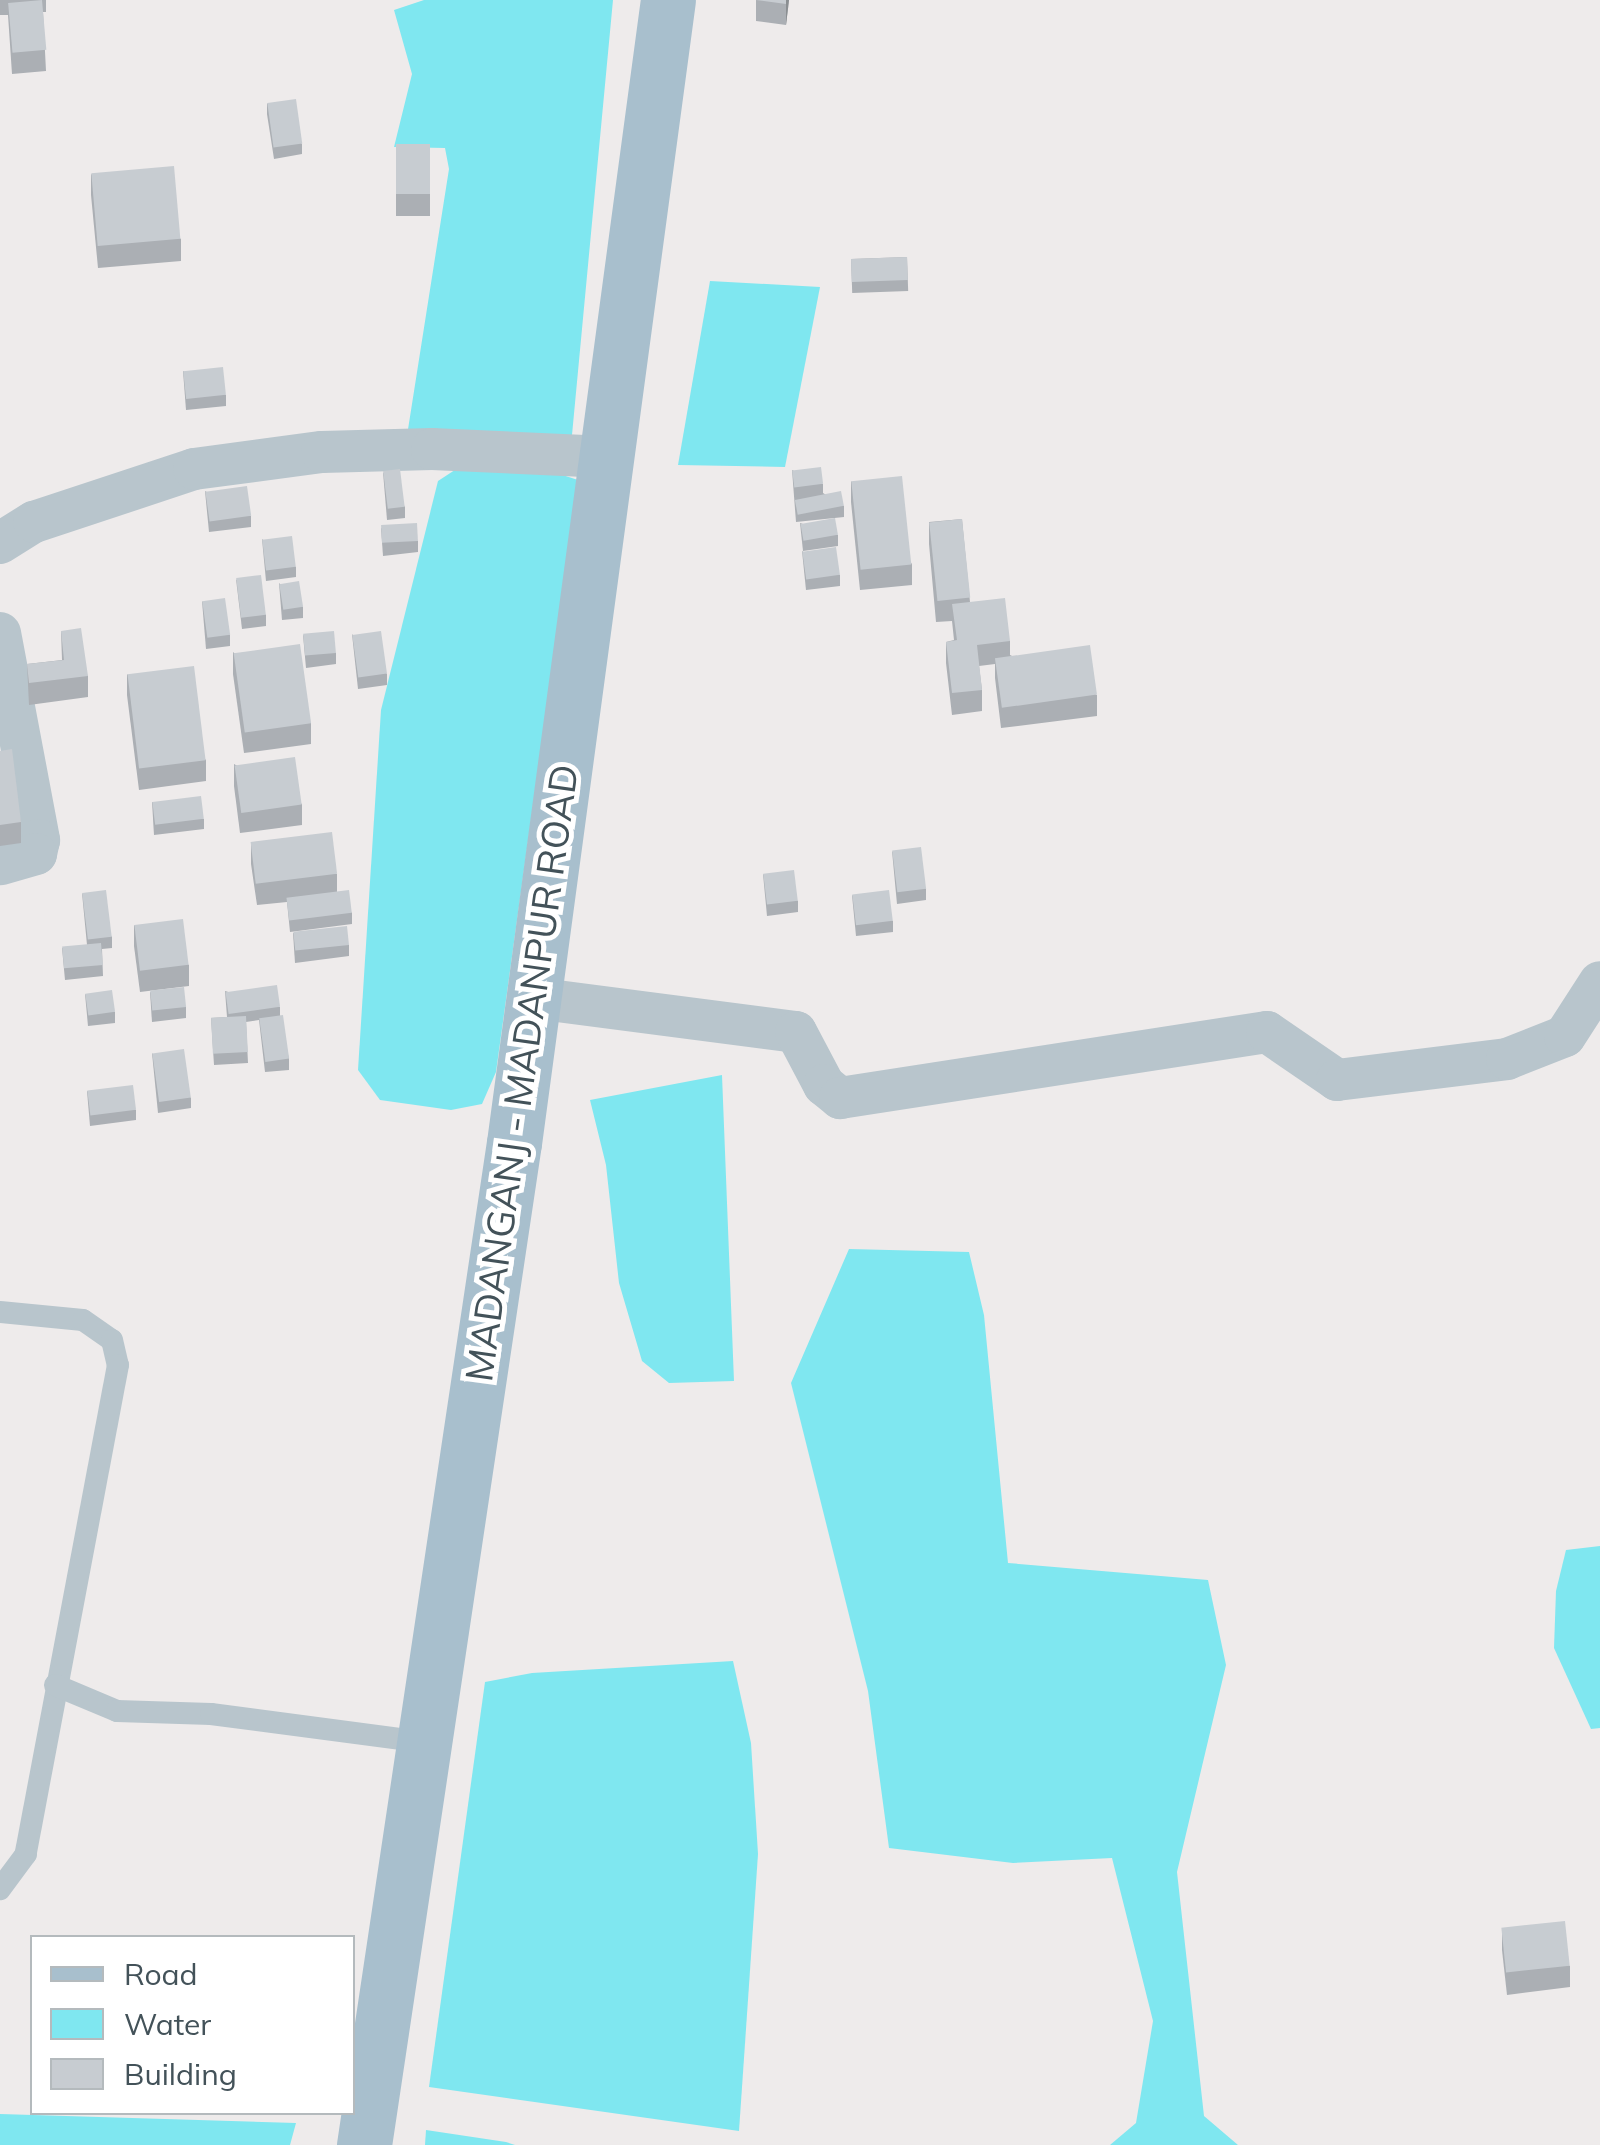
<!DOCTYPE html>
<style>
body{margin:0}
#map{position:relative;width:1600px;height:2145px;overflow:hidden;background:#eeebeb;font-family:Mulish,sans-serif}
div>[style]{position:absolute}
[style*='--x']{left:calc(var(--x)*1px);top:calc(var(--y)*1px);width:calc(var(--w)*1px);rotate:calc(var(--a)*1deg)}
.water>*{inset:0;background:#7fe7f0}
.lane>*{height:22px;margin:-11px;padding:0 11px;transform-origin:11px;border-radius:11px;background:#b8c5cc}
.street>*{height:42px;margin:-21px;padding:0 21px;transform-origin:21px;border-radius:21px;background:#b8c5cc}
.primary>*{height:55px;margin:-27.5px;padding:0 27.5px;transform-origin:27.5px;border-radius:27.5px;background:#a8bfcd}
.wall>*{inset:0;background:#abafb4;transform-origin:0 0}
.shaded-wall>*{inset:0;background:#8b8f92}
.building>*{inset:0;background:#c7ccd1;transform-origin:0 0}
span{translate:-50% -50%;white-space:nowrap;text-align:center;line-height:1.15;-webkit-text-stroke:10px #fff;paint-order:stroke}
.street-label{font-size:38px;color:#435259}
.legend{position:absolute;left:30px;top:1935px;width:325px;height:180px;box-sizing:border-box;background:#fff;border:2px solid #b4babd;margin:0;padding:12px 18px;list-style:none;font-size:30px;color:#435259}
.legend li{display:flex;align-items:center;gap:20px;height:50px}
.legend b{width:50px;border:2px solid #b4babd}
</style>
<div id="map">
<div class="water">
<div style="clip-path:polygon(424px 0,613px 0,572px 435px,406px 442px,449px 169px,445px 148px,394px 147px,412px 74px,394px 10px)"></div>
<div style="clip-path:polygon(710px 281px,820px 287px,785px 467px,678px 465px)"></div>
<div style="clip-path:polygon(461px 466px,544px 469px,578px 480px,496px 1072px,482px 1104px,451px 1110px,380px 1100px,358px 1070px,381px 710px,438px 481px)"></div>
<div style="clip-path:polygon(722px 1075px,734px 1381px,669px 1383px,642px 1361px,619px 1283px,606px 1165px,590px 1100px)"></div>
<div style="clip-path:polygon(849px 1249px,969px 1252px,984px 1315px,1008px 1563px,1208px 1580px,1226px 1665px,1177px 1872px,1204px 2116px,1238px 2145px,1110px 2145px,1136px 2123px,1153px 2021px,1112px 1858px,1013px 1863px,889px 1848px,868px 1691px,791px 1383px)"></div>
<div style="clip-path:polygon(1600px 1546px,1600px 1728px,1591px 1729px,1554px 1648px,1556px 1591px,1566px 1550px)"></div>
<div style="clip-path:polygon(733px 1661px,751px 1743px,758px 1854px,739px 2131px,429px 2087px,485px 1682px,532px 1673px)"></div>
<div style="clip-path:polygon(0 2114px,296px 2123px,290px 2145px,0 2145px)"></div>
<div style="clip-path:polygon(426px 2130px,506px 2142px,515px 2145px,425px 2145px)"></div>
</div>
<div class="lane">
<div style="--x:0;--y:1312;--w:83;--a:5.5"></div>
<div style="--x:83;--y:1320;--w:35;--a:35"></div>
<div style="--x:112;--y:1340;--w:26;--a:77"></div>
<div style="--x:118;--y:1365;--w:498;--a:100.7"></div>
<div style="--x:26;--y:1854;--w:44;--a:126.6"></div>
<div style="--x:55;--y:1685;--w:67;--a:22.8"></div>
<div style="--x:117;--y:1711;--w:94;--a:1.8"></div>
<div style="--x:211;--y:1714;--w:215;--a:7.5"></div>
</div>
<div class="street">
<div style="--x:0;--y:543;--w:40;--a:-32"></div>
<div style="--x:34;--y:522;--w:169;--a:-18.3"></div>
<div style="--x:194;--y:469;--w:129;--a:-7.6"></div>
<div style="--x:322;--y:452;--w:110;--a:-1.6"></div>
<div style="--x:432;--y:449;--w:175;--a:2.6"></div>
<div style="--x:0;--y:633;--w:211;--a:79.3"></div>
<div style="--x:39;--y:840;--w:14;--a:102"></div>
<div style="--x:36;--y:854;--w:37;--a:164"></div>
<div style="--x:534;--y:998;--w:264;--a:7.4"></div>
<div style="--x:796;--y:1032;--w:60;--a:62.2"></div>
<div style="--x:824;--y:1085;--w:21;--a:39"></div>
<div style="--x:840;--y:1098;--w:432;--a:-8.8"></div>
<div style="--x:1267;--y:1032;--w:85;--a:34.4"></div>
<div style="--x:1337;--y:1080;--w:171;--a:-7"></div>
<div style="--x:1507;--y:1059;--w:62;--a:-21.6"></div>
<div style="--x:1565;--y:1036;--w:64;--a:-57.1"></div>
</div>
<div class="primary">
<div style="--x:364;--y:2145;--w:1013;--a:-81.49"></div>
<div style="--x:514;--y:1143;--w:1153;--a:-82.33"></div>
</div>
<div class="wall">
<div style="clip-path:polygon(0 0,46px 0,46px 12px,43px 12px,46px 71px,12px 74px,8px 15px,0 15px)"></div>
<div style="clip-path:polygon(756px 0,789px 0,786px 25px,756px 21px)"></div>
<div style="clip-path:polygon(267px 103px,302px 144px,302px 154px,274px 159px,267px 114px)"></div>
<div style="left:396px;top:144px;width:34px;height:72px"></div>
<div style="clip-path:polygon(91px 174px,181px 239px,181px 261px,98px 268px,91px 195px)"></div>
<div style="left:907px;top:257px;width:34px;height:56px;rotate:88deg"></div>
<div style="clip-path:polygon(183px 371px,226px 395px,226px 406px,186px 410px)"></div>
<div style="clip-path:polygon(792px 470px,823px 484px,823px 493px,844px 506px,844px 517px,796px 522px)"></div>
<div style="clip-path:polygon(383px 472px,405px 507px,405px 518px,387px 520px)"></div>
<div style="clip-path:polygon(851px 481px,912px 564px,912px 585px,860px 590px,851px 502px)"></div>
<div style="clip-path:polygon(205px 491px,251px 516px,251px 527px,209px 532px)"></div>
<div style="clip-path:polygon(962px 519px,970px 602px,1010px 641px,1010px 655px,1097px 695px,1097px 716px,1001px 728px,995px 678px,995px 664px,979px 666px,982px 690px,982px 711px,952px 715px,946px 663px,946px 642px,954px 640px,952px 621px,936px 622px,929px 544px,929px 522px)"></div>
<div style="clip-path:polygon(800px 523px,838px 535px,838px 546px,803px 551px)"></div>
<div style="clip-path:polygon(381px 528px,418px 541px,418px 552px,383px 556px)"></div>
<div style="clip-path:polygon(262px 539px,296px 567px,296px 577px,266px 581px)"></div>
<div style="clip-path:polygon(802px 551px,840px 575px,840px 586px,806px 590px)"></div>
<div style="clip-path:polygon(236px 579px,266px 615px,266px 626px,242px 629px)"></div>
<div style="clip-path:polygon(279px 583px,303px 607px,303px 618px,282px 620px)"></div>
<div style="clip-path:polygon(202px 601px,230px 635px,230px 646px,206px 649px)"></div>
<div style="clip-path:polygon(61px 631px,88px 676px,88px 697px,29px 705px,27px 664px,62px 660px)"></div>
<div style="clip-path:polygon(352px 634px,387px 674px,387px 685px,358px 689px)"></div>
<div style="clip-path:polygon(303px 635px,336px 653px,336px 664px,306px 668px)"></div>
<div style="clip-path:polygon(233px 652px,311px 723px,311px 744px,244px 753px,233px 674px)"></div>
<div style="clip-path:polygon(127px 674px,206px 760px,206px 781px,139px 790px,127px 695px)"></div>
<div style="clip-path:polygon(0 751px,21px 822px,21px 843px,0 846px)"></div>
<div style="clip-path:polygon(234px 764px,302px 804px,302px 825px,240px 833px,234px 786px)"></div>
<div style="clip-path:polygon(152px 802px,204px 819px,204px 829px,154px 835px)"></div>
<div style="clip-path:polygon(251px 843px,337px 874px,337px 892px,352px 913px,352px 924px,290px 932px,287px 902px,257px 905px,251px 864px)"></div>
<div style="clip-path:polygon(892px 851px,926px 889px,926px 900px,897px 904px)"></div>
<div style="clip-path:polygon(763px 874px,798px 901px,798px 912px,767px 916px)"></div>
<div style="clip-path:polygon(82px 893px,112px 937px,112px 948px,102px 949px,103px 976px,65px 980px,62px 948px,87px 945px)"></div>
<div style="clip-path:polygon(852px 895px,893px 921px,893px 932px,856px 936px)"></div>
<div style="clip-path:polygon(134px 925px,189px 965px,189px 986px,140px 992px,134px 946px)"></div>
<div style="clip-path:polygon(293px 933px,349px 945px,349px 956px,295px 963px)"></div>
<div style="clip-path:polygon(225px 991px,280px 1007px,280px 1015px,289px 1059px,289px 1070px,265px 1072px,259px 1020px,246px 1022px,248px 1063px,214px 1065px,211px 1018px,227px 1017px)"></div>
<div style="clip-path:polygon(150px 992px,186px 1007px,186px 1018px,152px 1022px)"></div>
<div style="clip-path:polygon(85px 994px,115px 1012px,115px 1023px,88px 1026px)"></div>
<div style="clip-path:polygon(152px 1053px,191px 1098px,191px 1108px,158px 1113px)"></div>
<div style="clip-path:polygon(87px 1091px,136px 1110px,136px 1120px,90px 1126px)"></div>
<div style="clip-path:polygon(1502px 1929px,1570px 1966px,1570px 1987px,1507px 1995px,1502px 1950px)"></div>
</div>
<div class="shaded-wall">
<div style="clip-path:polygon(786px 0,789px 0,786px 25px)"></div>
</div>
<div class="building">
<div style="left:42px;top:0;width:50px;height:34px;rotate:85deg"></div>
<div style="clip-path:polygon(756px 0,786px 0,786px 4px)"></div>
<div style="left:296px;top:99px;width:45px;height:29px;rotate:82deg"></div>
<div style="left:396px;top:144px;width:34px;height:50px"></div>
<div style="left:174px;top:166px;width:73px;height:83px;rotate:85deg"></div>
<div style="left:907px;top:257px;width:23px;height:56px;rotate:88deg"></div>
<div style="left:223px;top:367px;width:28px;height:40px;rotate:84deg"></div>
<div style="left:821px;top:467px;width:17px;height:29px;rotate:83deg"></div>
<div style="left:400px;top:469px;width:38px;height:17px;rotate:83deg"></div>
<div style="left:902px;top:476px;width:89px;height:51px;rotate:84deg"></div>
<div style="left:247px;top:486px;width:30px;height:42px;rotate:82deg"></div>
<div style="left:841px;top:491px;width:15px;height:47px;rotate:79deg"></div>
<div style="left:835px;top:518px;width:17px;height:35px;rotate:80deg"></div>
<div style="left:962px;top:519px;width:79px;height:33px;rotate:84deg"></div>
<div style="left:417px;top:523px;width:18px;height:36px;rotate:87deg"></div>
<div style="left:292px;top:536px;width:31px;height:30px;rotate:83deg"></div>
<div style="left:836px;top:547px;width:28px;height:34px;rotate:82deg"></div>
<div style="left:261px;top:575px;width:40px;height:25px;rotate:83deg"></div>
<div style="left:299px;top:581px;width:26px;height:20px;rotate:81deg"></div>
<div style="left:225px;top:598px;width:37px;height:23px;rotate:82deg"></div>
<div style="clip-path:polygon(1005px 598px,1010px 641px,977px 645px,982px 690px,952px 693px,946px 642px,957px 640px,952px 604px)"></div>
<div style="clip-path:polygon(81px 628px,88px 676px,29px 683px,27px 664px,64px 660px,61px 631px)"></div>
<div style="left:334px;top:631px;width:22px;height:31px;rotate:85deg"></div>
<div style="left:381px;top:631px;width:43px;height:29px;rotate:82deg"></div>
<div style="left:300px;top:644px;width:80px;height:67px;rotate:82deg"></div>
<div style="left:1090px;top:645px;width:50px;height:96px;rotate:82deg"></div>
<div style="left:194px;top:666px;width:95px;height:67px;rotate:83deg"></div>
<div style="clip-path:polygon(12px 749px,21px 822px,0 825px,0 751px)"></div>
<div style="left:295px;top:757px;width:48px;height:61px;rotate:82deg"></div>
<div style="left:201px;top:796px;width:23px;height:49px;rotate:83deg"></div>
<div style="left:332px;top:832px;width:42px;height:82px;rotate:83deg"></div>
<div style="left:921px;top:847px;width:42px;height:29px;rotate:83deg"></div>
<div style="left:794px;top:870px;width:31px;height:31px;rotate:83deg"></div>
<div style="left:106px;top:890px;width:47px;height:24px;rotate:83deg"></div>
<div style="left:349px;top:890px;width:23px;height:63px;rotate:83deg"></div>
<div style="left:889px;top:890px;width:31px;height:37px;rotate:83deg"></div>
<div style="left:183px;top:919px;width:46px;height:49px;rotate:83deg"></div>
<div style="left:347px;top:926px;width:19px;height:54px;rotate:84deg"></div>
<div style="left:101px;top:943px;width:22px;height:39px;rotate:85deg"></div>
<div style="left:277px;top:985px;width:22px;height:52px;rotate:82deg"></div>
<div style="left:184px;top:987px;width:20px;height:34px;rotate:84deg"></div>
<div style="left:112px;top:990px;width:22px;height:27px;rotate:82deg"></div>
<div style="left:283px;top:1015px;width:44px;height:24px;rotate:82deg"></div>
<div style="left:246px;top:1016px;width:36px;height:35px;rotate:87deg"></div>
<div style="left:184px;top:1049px;width:49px;height:32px;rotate:82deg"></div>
<div style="left:133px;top:1085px;width:25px;height:46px;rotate:83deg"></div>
<div style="left:1565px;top:1921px;width:45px;height:64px;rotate:84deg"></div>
</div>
<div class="street-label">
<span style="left:522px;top:1073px;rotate:-82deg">MADANGANJ - MADANPUR ROAD</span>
</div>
<ul class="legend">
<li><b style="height:12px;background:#a8bfcd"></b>Road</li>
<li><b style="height:28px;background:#7fe7f0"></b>Water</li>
<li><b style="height:28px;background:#c7ccd1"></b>Building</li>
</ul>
</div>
